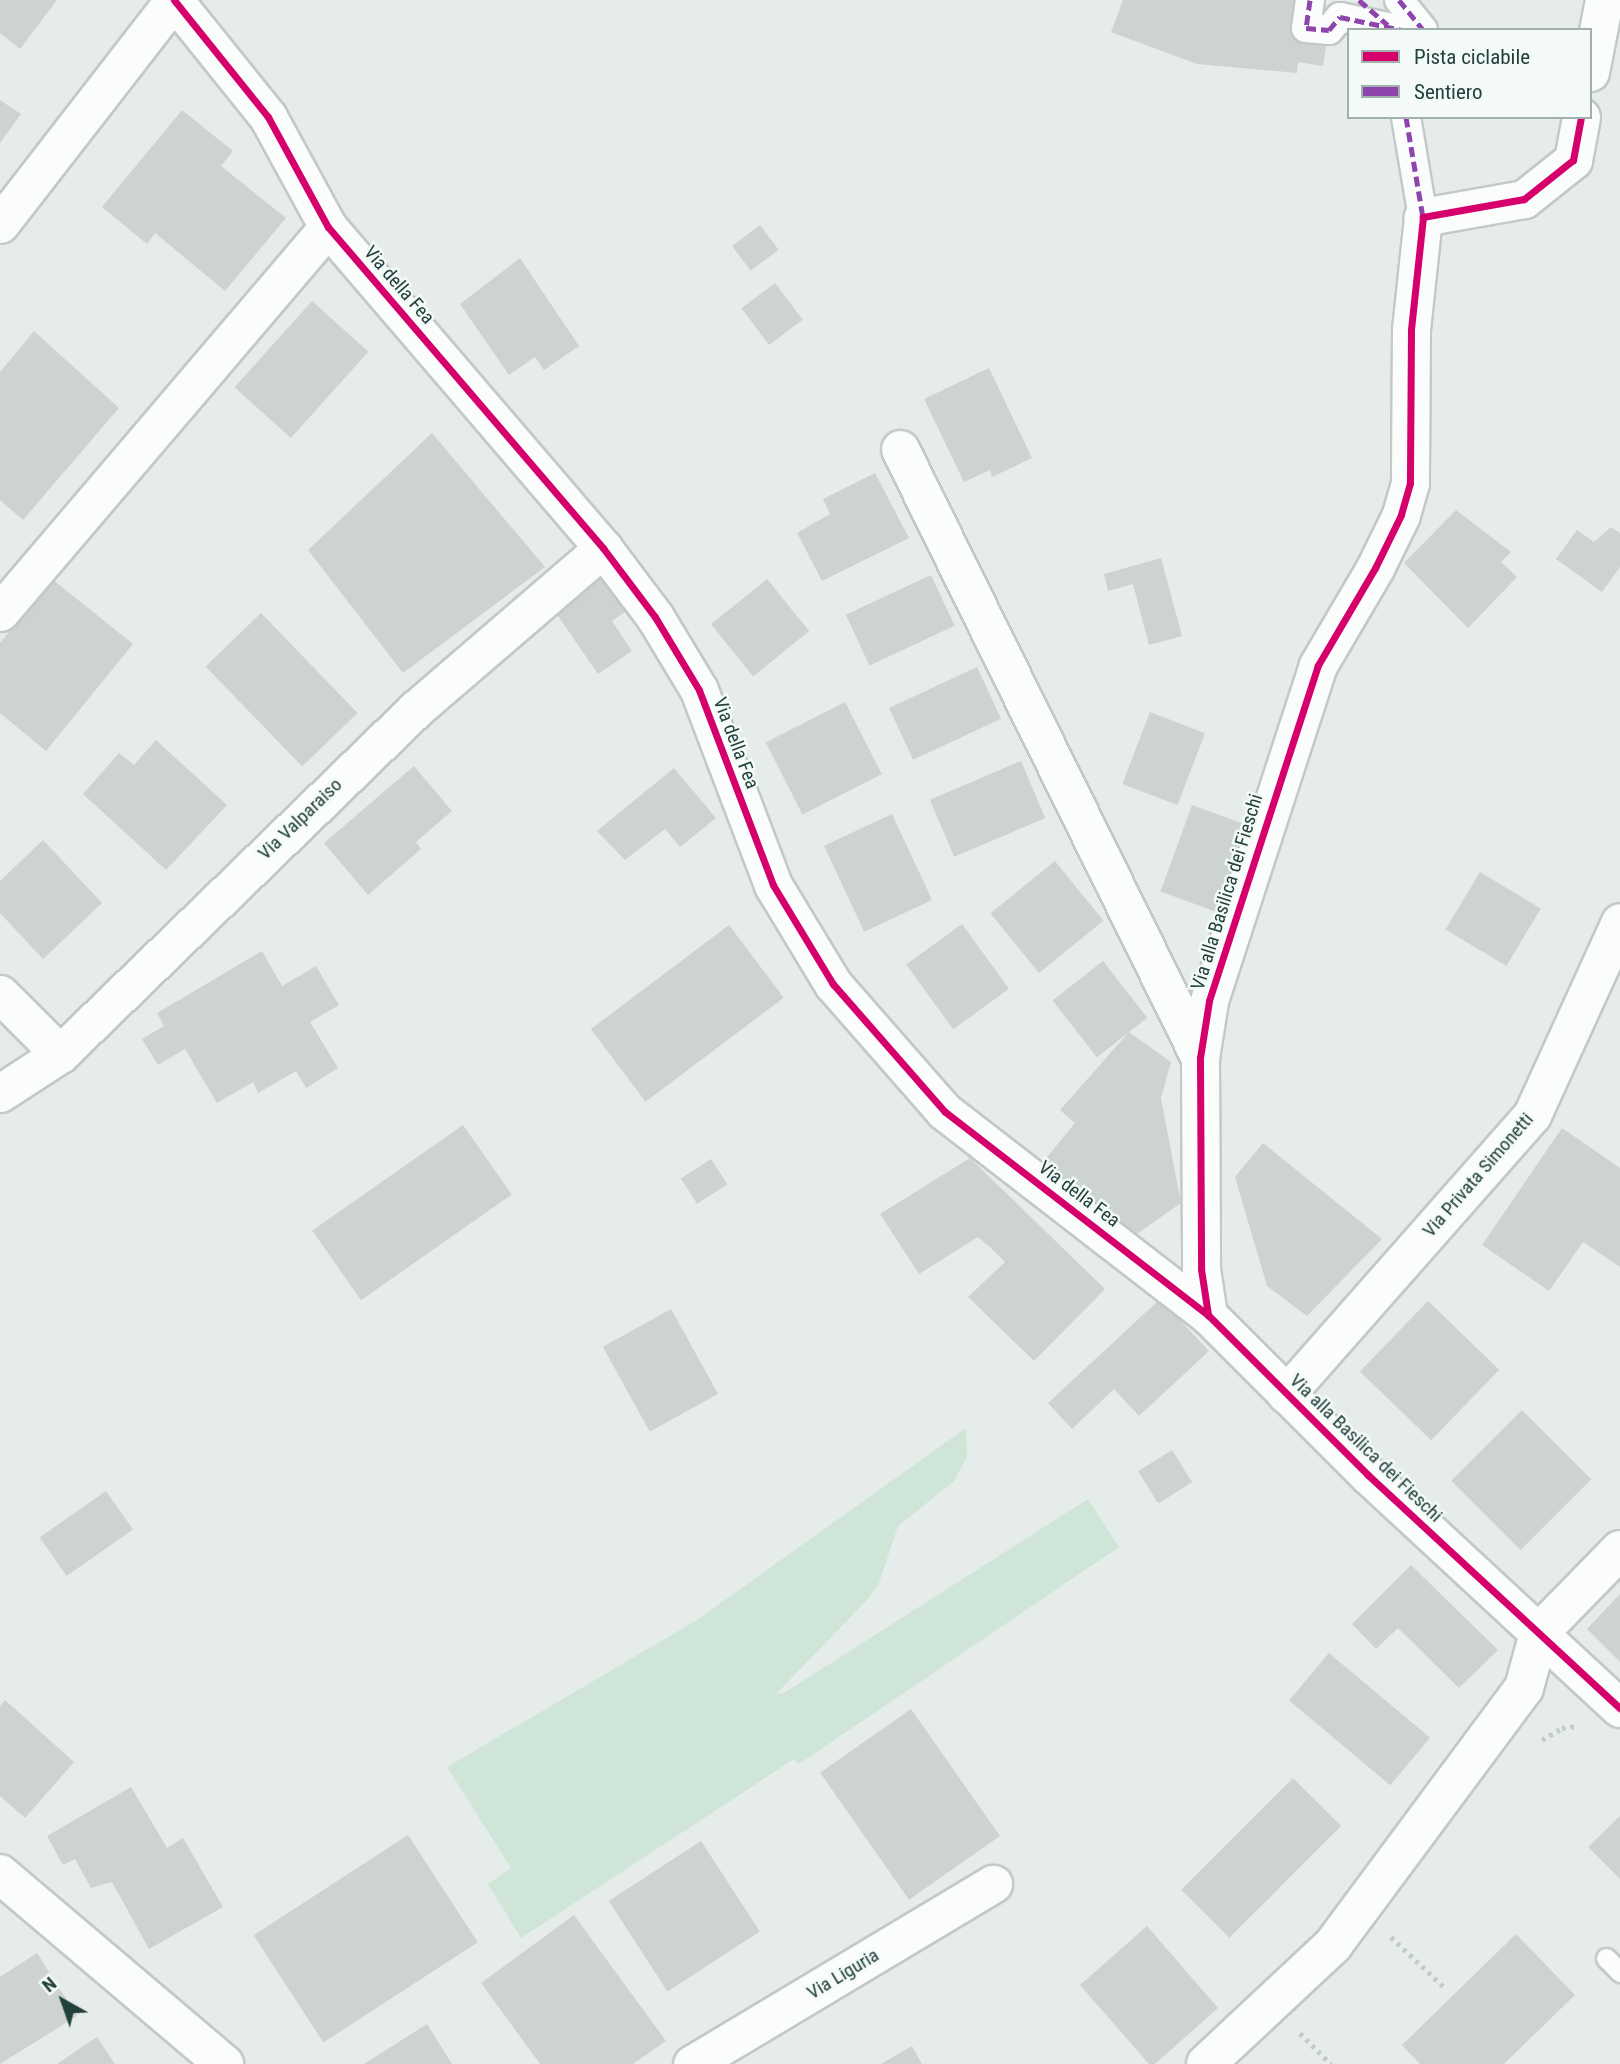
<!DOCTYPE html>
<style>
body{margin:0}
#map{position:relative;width:1620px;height:2064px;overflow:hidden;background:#e6ecea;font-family:"Roboto Condensed",sans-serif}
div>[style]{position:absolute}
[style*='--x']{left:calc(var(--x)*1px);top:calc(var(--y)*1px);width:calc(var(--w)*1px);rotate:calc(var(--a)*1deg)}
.green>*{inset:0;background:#cfe5d8}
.building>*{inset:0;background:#cdd3d1;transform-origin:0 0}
.path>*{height:4.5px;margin-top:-2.25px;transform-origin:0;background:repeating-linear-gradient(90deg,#c2cbca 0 3.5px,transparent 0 8.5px)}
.roads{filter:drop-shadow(2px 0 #c3c9c7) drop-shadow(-2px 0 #c3c9c7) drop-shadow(0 2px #c3c9c7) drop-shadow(0 -2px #c3c9c7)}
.service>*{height:19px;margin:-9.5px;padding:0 9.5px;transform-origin:9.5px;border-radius:9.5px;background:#fbfcfc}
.pedestrian>*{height:28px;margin:-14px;padding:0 14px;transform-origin:14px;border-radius:14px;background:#fbfcfc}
.minor>*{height:37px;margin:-18.5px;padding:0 18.5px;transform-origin:18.5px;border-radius:18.5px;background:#fbfcfc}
.tertiary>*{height:38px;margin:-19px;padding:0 19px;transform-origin:19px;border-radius:19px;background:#fbfcfc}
.quiet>*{height:5px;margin-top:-2.5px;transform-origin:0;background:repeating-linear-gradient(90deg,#8e44ad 0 10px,transparent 0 15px)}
.cycleway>*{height:7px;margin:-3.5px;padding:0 3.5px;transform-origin:3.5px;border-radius:3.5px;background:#d6006c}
span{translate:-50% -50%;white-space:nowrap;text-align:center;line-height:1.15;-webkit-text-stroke:5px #f4faf8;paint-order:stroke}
.street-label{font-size:19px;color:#22403c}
.legend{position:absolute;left:1347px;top:28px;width:245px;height:91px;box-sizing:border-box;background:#f4faf8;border:2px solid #a0b0ad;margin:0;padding:9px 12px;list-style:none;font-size:21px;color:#22403c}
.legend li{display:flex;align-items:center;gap:14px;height:35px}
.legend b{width:35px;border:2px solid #a0b0ad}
.north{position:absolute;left:28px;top:1966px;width:70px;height:70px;-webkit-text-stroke:5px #f4faf8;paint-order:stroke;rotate:320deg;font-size:19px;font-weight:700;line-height:28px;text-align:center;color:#22403c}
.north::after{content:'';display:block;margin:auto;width:24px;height:32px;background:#22403c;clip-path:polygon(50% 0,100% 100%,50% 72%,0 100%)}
</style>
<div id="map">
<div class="green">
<div style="clip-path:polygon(966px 1428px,967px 1457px,954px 1481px,898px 1526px,879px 1583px,867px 1600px,776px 1694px,784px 1693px,1088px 1499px,1119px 1547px,799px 1764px,794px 1759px,521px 1938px,488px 1884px,511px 1868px,447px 1767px,697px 1620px)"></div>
</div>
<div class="building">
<div style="clip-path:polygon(0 0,57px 0,20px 49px,0 33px)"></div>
<div style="clip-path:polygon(1123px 0,1308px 0,1328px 33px,1323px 66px,1298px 62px,1297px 73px,1197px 64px,1111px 32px)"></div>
<div style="clip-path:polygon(0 100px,21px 114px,0 143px)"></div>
<div style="clip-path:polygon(182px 110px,233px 151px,221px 166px,286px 218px,225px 291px,155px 233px,147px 244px,102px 207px)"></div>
<div style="left:760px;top:225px;width:31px;height:35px;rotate:53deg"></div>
<div style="clip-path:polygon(520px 258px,579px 346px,544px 370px,535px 357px,509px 375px,460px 304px)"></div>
<div style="left:775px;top:283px;width:46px;height:42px;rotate:53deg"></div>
<div style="left:312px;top:301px;width:76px;height:116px;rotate:42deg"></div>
<div style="clip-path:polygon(34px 331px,119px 408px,23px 520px,0 500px,0 372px)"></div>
<div style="clip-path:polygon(989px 368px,1032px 458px,992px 477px,990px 470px,964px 482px,924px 399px)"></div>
<div style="clip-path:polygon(432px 433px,545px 567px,403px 673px,308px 550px)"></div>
<div style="clip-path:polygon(875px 473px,909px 538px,822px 581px,797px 533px,830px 514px,823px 499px)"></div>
<div style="clip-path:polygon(1456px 510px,1511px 552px,1501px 562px,1517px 577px,1468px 628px,1404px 563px)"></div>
<div style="clip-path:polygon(1611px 527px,1620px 533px,1620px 567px,1602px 592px,1556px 559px,1577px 530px,1594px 542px)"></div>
<div style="clip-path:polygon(1161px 558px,1182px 636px,1149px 645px,1133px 584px,1108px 591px,1104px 574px)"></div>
<div style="clip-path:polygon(607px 573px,630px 608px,612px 621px,632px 651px,598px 674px,554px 610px)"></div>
<div style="left:931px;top:575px;width:56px;height:94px;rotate:65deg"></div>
<div style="clip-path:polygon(52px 579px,133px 644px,46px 751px,0 713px,0 643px)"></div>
<div style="left:767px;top:579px;width:67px;height:72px;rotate:51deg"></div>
<div style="left:261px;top:613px;width:139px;height:77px;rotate:46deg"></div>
<div style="left:977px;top:667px;width:57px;height:97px;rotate:65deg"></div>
<div style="left:845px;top:702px;width:81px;height:89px;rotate:63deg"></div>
<div style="left:1150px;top:712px;width:59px;height:77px;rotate:21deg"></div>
<div style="clip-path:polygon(156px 740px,227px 805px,166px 870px,83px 794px,119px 753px,134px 765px)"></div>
<div style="left:1021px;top:761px;width:62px;height:99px;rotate:67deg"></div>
<div style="clip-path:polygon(414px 766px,452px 811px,416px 842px,421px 849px,368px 895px,324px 843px)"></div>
<div style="clip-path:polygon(674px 768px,716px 818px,680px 847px,665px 829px,625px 860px,597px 831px)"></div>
<div style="left:1192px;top:805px;width:59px;height:92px;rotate:20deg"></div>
<div style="left:892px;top:814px;width:95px;height:75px;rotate:65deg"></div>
<div style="clip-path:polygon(43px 840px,102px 903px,43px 959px,0 913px,0 881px)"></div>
<div style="left:1055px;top:861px;width:77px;height:83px;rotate:51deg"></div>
<div style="left:1480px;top:872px;width:71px;height:67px;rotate:31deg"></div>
<div style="left:962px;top:924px;width:80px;height:69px;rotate:54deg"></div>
<div style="left:729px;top:925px;width:91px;height:173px;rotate:53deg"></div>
<div style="clip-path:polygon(262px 951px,282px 986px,316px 966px,339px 1005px,310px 1022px,338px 1068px,306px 1088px,296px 1071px,258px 1093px,253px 1082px,217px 1103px,185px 1049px,158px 1065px,142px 1039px,164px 1026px,157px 1013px)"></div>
<div style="left:1103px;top:961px;width:72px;height:64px;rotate:52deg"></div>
<div style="clip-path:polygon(1129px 1032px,1171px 1062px,1161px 1098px,1181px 1203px,1134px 1236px,1043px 1162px,1075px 1123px,1060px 1110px)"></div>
<div style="left:463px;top:1125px;width:85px;height:184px;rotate:55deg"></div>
<div style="clip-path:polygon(1562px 1128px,1620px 1168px,1620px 1267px,1583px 1242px,1549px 1291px,1482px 1245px)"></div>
<div style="clip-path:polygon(1263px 1143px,1382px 1239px,1307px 1316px,1267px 1286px,1235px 1177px)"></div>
<div style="clip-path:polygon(970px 1158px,1105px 1289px,1034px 1361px,968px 1297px,1005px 1262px,992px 1249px,978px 1237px,919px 1274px,880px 1214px)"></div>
<div style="left:711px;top:1159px;width:30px;height:36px;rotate:57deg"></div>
<div style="clip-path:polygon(1160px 1299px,1209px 1351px,1139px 1416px,1114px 1389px,1072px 1429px,1048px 1403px)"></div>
<div style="left:1428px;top:1301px;width:99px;height:98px;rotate:44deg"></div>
<div style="left:671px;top:1309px;width:97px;height:78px;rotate:61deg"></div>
<div style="left:1522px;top:1410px;width:98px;height:100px;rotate:45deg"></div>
<div style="left:1172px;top:1450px;width:38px;height:40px;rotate:58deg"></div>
<div style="left:106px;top:1491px;width:47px;height:81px;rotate:55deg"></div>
<div style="clip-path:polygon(1411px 1565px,1498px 1650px,1459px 1688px,1398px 1628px,1376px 1649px,1352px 1624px)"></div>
<div style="clip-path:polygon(1620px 1594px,1620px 1662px,1587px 1629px)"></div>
<div style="left:1329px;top:1653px;width:132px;height:62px;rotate:40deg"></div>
<div style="clip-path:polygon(5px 1700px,74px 1762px,25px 1818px,0 1796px,0 1706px)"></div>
<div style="left:911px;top:1709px;width:155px;height:111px;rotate:55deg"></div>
<div style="left:1293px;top:1778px;width:68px;height:158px;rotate:45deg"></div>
<div style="clip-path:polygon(131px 1787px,167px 1848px,183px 1838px,223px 1907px,149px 1949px,112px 1882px,91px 1888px,75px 1859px,63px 1865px,47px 1836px)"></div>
<div style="clip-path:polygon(1620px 1816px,1620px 1879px,1588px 1847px)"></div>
<div style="left:408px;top:1835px;width:128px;height:184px;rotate:57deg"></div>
<div style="left:701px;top:1841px;width:108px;height:110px;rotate:57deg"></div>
<div style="clip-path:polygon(574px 1915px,666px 2041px,633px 2064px,540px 2064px,481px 1983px)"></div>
<div style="clip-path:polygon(1147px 1926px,1218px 2008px,1155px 2064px,1149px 2064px,1080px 1985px)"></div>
<div style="clip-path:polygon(1516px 1934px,1575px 1995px,1504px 2064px,1420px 2064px,1402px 2045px)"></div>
<div style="clip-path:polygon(37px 1953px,77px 2016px,0 2064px,0 1977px)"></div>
<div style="clip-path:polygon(427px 2024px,452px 2064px,364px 2064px)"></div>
<div style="clip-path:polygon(97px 2037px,115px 2064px,57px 2064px)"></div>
<div style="clip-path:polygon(912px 2046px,922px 2064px,881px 2064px)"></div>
</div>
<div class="path">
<div style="--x:1542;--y:1740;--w:23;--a:-31"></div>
<div style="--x:1562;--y:1728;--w:16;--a:-7"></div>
<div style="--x:1391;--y:1937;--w:73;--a:43.3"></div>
<div style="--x:1300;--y:2033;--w:44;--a:45"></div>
</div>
<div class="roads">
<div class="service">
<div style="--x:1606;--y:1958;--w:20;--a:45"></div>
</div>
<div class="pedestrian">
<div style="--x:1310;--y:0;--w:28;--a:98"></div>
<div style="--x:1306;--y:28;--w:23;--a:5"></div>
<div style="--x:1329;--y:30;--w:17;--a:-50"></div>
<div style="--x:1340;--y:17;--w:63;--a:11.8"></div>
<div style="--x:1399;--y:0;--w:38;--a:51"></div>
<div style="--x:1406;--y:117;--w:101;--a:80.4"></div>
</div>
<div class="minor">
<div style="--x:174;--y:0;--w:150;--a:51.2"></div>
<div style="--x:268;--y:117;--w:125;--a:61.4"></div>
<div style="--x:328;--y:227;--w:423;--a:49.4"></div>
<div style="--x:603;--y:548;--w:86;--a:53"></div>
<div style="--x:655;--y:617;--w:85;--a:58.9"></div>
<div style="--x:699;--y:690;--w:209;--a:69.2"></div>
<div style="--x:773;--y:885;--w:116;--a:58.8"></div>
<div style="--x:833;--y:984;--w:169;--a:48.8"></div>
<div style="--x:944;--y:1111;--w:334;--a:37.7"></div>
<div style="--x:1590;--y:72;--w:73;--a:-79"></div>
<div style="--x:1581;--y:117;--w:44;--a:100.5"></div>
<div style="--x:1573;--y:160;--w:63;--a:141.5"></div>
<div style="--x:1524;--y:199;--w:103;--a:169.9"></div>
<div style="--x:1423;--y:217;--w:114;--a:96.1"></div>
<div style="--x:1411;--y:330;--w:153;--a:90.4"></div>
<div style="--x:1410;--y:483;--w:33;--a:106"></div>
<div style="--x:1401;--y:515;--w:59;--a:116.1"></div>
<div style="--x:1375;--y:568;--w:113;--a:120.4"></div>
<div style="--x:1318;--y:665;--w:353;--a:108"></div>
<div style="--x:1209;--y:1001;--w:58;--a:99"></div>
<div style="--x:1200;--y:1058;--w:211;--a:89.7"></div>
<div style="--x:1201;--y:1269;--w:47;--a:81.3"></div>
<div style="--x:1208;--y:1315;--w:226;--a:45"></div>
<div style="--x:1368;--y:1475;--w:343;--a:42.8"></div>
<div style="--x:0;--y:224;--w:284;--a:-52.2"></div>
<div style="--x:900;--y:449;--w:679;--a:63.77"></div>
<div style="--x:0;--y:612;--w:506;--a:-49.57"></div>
<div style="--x:0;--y:994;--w:85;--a:45"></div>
<div style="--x:0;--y:1093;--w:72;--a:-33"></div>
<div style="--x:60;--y:1054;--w:496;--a:-44.1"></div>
<div style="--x:416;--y:709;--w:247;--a:-40.7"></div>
<div style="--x:1286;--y:1394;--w:372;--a:-48.6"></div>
<div style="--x:1532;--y:1115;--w:212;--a:-65.5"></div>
<div style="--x:692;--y:2064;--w:351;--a:-30.9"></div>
</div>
<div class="tertiary">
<div style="--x:0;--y:1874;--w:294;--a:40.3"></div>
<div style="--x:1206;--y:2064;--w:174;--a:-43.1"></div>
<div style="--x:1333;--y:1945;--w:320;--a:-53.4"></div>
<div style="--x:1524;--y:1688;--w:57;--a:-74.7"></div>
<div style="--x:1539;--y:1633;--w:116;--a:-45.7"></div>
</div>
</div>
<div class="quiet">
<div style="--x:1310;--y:0;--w:28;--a:98"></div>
<div style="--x:1306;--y:28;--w:23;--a:5"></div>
<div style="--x:1329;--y:30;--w:17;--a:-50"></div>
<div style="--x:1340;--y:17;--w:63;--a:11.8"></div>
<div style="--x:1359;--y:0;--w:38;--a:41"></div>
<div style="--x:1399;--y:0;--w:38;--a:51"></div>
<div style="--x:1406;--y:117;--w:101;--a:80.4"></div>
</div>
<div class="cycleway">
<div style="--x:174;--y:0;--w:150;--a:51.2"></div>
<div style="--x:268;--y:117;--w:125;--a:61.4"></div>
<div style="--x:328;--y:227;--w:423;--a:49.4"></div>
<div style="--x:603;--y:548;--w:86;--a:53"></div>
<div style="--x:655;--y:617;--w:85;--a:58.9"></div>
<div style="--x:699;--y:690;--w:209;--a:69.2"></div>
<div style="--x:773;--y:885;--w:116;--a:58.8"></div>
<div style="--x:833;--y:984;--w:169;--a:48.8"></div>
<div style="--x:944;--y:1111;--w:334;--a:37.7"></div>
<div style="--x:1581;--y:117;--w:44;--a:100.5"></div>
<div style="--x:1573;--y:160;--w:63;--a:141.5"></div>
<div style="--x:1524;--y:199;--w:103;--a:169.9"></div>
<div style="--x:1423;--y:217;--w:114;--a:96.1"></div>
<div style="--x:1411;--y:330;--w:153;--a:90.4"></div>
<div style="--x:1410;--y:483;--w:33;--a:106"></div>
<div style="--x:1401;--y:515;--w:59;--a:116.1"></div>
<div style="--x:1375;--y:568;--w:113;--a:120.4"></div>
<div style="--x:1318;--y:665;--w:353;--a:108"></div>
<div style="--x:1209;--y:1001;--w:58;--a:99"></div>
<div style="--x:1200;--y:1058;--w:211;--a:89.7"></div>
<div style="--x:1201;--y:1269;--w:47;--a:81.3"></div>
<div style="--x:1208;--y:1315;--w:226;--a:45"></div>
<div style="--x:1368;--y:1475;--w:343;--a:42.8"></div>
</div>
<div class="street-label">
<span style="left:399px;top:285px;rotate:49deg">Via della Fea</span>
<span style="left:736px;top:743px;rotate:69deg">Via della Fea</span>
<span style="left:300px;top:819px;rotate:-44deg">Via Valparaiso</span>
<span style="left:1227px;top:892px;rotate:-73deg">Via alla Basilica dei Fieschi</span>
<span style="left:1478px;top:1175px;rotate:-49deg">Via Privata Simonetti</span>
<span style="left:1079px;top:1194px;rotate:37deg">Via della Fea</span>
<span style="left:1366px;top:1448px;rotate:44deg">Via alla Basilica dei Fieschi</span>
<span style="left:843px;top:1974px;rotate:-31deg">Via Liguria</span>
</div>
<ul class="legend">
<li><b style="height:9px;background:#d6006c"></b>Pista ciclabile</li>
<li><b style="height:9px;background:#8e44ad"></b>Sentiero</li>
</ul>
<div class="north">N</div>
</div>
